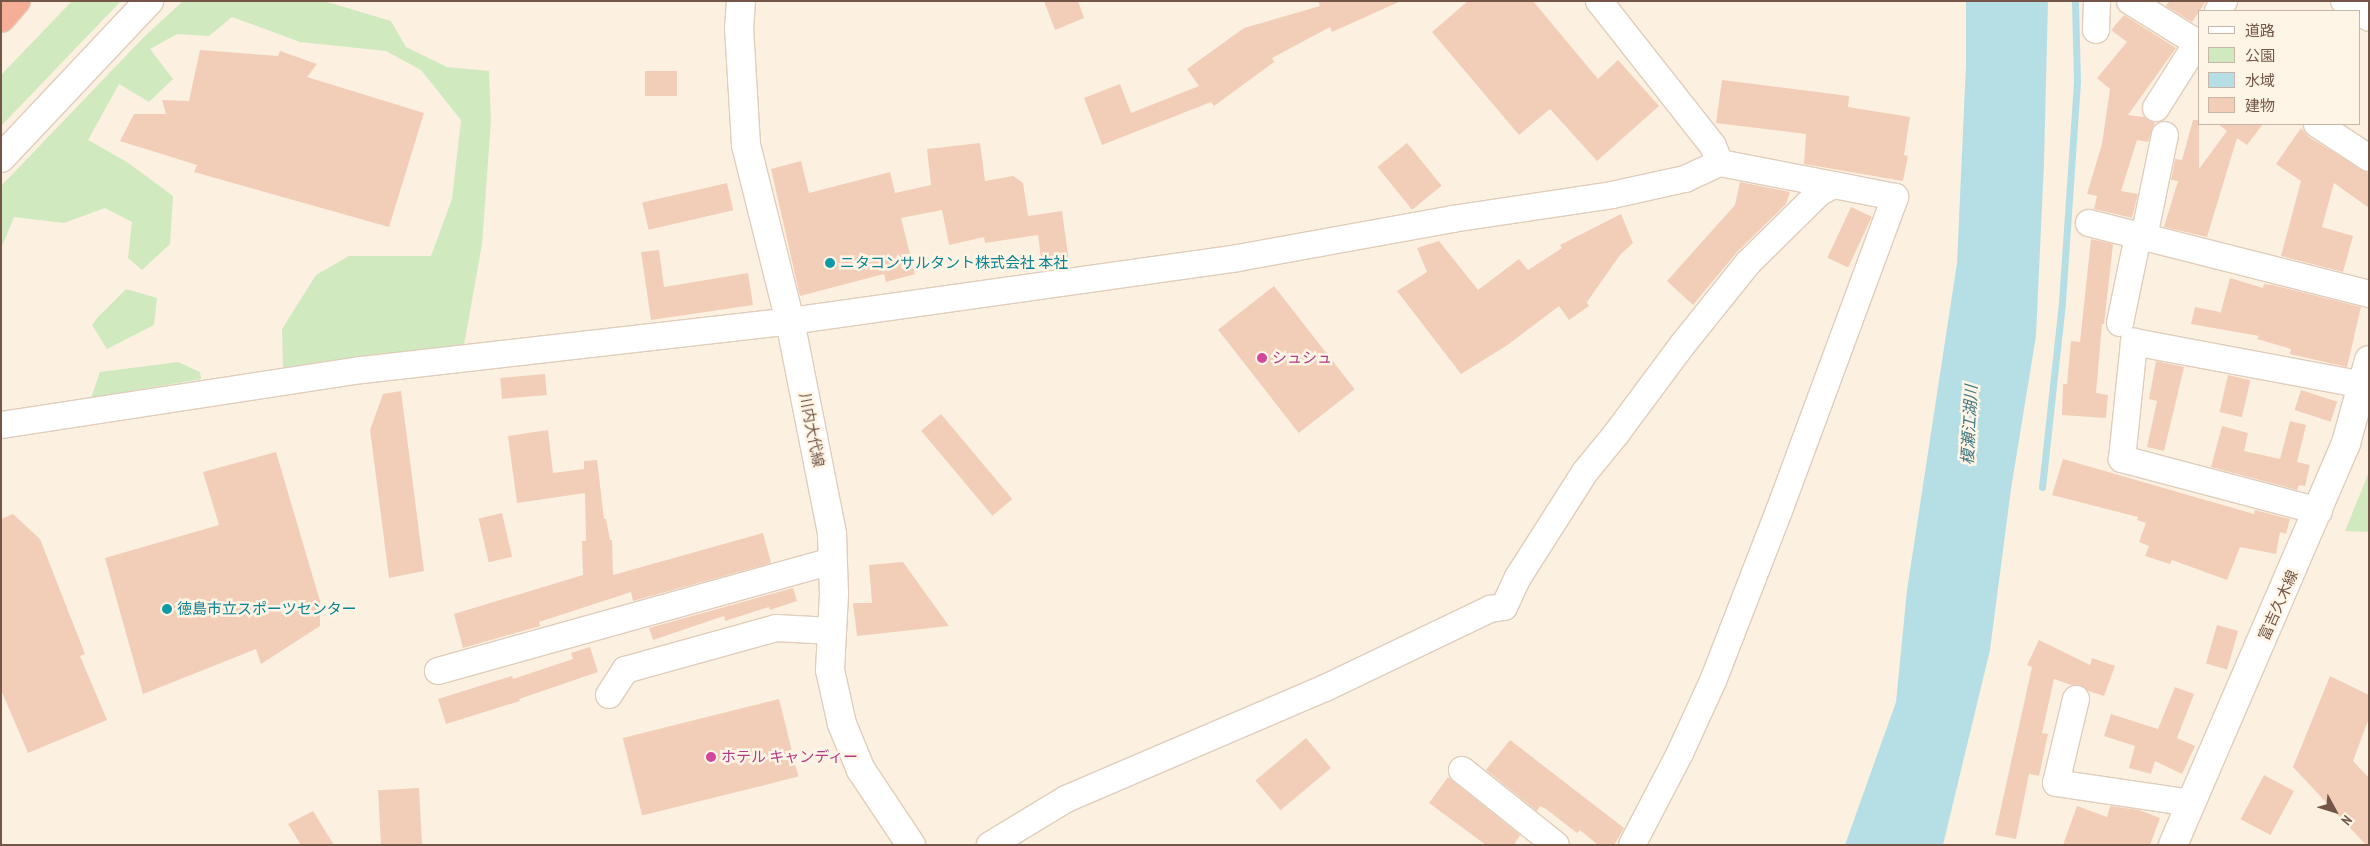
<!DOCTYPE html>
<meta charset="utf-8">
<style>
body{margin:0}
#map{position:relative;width:2370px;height:846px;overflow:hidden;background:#fcf1e0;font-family:"PT Sans Narrow","Noto Sans JP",sans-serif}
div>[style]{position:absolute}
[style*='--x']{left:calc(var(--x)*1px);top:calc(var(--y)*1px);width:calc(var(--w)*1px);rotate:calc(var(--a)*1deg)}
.green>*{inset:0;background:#d1e9bf}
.water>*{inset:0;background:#b5dfe5}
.stream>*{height:7px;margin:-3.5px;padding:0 3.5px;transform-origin:3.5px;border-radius:3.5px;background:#b5dfe5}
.building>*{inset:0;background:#f2ceb8;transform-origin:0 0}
.roads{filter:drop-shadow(1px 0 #e0cdbc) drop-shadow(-1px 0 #e0cdbc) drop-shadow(0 1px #e0cdbc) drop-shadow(0 -1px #e0cdbc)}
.street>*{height:26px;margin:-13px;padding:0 13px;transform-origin:13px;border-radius:13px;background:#fff}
.secondary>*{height:28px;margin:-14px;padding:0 14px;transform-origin:14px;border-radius:14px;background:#fff}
.highway>*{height:28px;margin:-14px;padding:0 14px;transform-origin:14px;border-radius:14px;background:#f7ae96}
.dots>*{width:14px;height:14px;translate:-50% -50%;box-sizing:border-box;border:2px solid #fff5e6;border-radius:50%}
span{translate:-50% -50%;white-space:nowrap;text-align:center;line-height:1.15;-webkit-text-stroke:5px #fff5e6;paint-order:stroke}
.culture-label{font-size:15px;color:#0d838f}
.left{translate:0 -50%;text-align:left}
.hotel-label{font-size:15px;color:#b23c85}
.street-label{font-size:15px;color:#735647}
.water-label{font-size:16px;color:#3f7680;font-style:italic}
.frame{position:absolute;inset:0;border:2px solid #735647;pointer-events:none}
.legend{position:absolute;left:2198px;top:10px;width:162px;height:115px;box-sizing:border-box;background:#fff5e6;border:1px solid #c7b5a6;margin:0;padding:6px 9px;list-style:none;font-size:15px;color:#735647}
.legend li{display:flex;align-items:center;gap:10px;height:25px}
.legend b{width:25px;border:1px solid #c7b5a6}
.north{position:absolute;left:2310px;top:786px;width:50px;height:50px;-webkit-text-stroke:4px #fff5e6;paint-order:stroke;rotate:129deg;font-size:14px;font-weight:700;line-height:20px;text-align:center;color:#735647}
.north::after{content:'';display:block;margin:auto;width:18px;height:22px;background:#735647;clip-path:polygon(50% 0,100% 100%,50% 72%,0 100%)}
</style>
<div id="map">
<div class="green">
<div style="clip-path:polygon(72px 1px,121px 1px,1px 126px,1px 75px)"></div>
<div style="clip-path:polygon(183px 1px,324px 1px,391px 21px,406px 47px,447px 67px,489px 71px,491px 121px,482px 244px,463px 351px,283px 368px,282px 329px,316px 275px,349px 256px,431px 256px,452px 199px,461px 120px,421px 70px,386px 51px,300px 42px,232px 17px,209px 36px,177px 34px,150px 49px,173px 79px,149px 102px,119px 84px,88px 140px,127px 162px,173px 196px,170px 244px,142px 270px,128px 258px,132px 222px,105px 208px,64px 223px,14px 217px,1px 249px,1px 186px,144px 37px)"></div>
<div style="clip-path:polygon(126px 289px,157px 298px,154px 325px,107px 349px,92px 325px,98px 317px)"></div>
<div style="clip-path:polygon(178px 362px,200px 372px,201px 379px,91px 398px,100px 372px)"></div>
<div style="clip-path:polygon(2369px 472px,2369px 532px,2345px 531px)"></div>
</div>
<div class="water">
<div style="clip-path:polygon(1966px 1px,2048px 1px,2044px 163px,2036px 336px,2011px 489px,1990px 650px,1943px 845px,1845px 845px,1896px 702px,1907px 590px,1957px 263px,1966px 65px)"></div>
</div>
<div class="stream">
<div style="--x:2042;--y:487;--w:186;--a:-83.8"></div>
<div style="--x:2062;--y:302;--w:220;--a:-86.1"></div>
<div style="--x:2077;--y:83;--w:82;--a:-91.4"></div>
</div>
<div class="building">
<div style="clip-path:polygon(1044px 1px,1078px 1px,1084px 18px,1055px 30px)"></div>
<div style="clip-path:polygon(1318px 1px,1401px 1px,1332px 32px,1330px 27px,1272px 58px,1274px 62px,1214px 106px,1211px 102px,1102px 145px,1084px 98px,1120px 84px,1131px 113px,1199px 86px,1187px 69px,1244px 28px,1320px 6px)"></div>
<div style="clip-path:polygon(1468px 1px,1533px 1px,1598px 79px,1618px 60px,1659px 106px,1597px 161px,1550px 109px,1519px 135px,1432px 32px)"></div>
<div style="clip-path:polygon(2169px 1px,2206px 1px,2192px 22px,2166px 6px)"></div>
<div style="clip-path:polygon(2124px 15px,2176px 48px,2128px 115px,2144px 117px,2155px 123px,2148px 142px,2137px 140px,2121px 191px,2138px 194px,2132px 218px,2094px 209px,2097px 196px,2087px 194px,2102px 144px,2110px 89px,2097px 78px,2127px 42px,2111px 30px)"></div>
<div style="clip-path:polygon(200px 50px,278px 56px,280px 51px,317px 64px,307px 77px,424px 113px,389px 227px,194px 172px,197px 165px,120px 141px,134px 114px,166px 114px,162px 100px,189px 101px)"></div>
<div style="left:645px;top:71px;width:32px;height:25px"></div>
<div style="clip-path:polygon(1722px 80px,1849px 96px,1848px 107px,1910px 117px,1904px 155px,1908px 156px,1903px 181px,1804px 164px,1806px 134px,1716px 123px)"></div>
<div style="clip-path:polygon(2193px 120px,2199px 120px,2199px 169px,2227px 131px,2218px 124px,2263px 124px,2247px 145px,2237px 138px,2207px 237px,2164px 227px,2178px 181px,2171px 180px,2175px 159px,2182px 160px)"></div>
<div style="clip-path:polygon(2301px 128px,2309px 137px,2369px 174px,2369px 208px,2334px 183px,2322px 227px,2353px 236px,2343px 272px,2281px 256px,2301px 181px,2276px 164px)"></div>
<div style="clip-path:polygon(980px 143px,985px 181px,1013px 176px,1023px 183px,1028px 216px,1062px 211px,1069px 262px,1042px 266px,1038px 235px,985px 243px,984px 237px,949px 245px,942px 210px,901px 218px,915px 274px,886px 282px,884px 274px,800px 296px,771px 169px,801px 161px,809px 193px,890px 172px,895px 193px,931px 185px,927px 149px)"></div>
<div style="left:1407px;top:143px;width:55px;height:38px;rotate:51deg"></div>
<div style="clip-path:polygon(1740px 182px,1790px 192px,1786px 204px,1737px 252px,1693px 305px,1667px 281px,1735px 205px)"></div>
<div style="left:727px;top:183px;width:28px;height:87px;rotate:77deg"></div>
<div style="left:1851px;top:207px;width:23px;height:56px;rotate:25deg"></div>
<div style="clip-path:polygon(1621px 214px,1633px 243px,1620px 255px,1587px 302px,1589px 306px,1569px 320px,1559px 306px,1509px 344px,1461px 374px,1397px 291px,1427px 272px,1417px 248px,1439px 241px,1478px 290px,1519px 259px,1528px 270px,1562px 248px,1560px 245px)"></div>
<div style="clip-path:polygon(2091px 239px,2113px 244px,2104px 324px,2102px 324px,2096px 393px,2108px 395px,2106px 418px,2062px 415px,2063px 384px,2067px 384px,2071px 341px,2080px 342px)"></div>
<div style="clip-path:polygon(659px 250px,664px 287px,748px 273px,753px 305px,651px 320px,641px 252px)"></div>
<div style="clip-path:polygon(2230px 278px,2263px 288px,2264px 284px,2273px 285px,2361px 307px,2347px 367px,2290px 354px,2291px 349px,2257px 339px,2259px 336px,2191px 324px,2195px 307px,2220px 312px,2220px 315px)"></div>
<div style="left:1274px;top:286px;width:131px;height:71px;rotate:52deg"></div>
<div style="clip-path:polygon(2156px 361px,2184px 367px,2164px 451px,2147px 447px,2157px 401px,2149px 399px)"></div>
<div style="left:545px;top:374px;width:21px;height:45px;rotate:85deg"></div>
<div style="left:2228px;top:375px;width:23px;height:38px;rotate:13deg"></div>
<div style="left:2301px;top:390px;width:38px;height:21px;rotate:18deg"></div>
<div style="clip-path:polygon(401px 391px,424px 571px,389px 578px,370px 430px,383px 394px)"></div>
<div style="left:941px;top:414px;width:111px;height:26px;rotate:50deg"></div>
<div style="clip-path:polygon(2290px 421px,2306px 425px,2297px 462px,2310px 465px,2305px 486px,2299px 485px,2297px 490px,2211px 467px,2222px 426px,2248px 433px,2244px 451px,2280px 459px)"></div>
<div style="clip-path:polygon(548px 430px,553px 473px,584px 469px,584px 461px,597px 460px,604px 519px,606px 519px,610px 540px,612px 540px,613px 575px,763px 533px,771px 563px,633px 601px,631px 592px,539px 622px,540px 626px,463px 648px,454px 614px,583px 575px,582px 541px,586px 541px,585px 493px,517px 503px,508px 436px)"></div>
<div style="clip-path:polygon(276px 452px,320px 601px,320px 626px,261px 664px,256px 649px,143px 694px,105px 558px,219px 525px,203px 472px)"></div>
<div style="clip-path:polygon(2063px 459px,2254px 514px,2255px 510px,2290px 519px,2286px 534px,2280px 532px,2276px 554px,2240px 547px,2227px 580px,2172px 560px,2170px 564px,2145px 556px,2149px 546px,2139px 542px,2146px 523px,2137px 520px,2138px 517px,2052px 495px)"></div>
<div style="left:502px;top:513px;width:45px;height:24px;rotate:77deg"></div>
<div style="clip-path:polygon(13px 514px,40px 539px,85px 654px,80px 656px,107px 720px,28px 753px,1px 690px,1px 519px)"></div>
<div style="clip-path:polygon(903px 562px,949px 626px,857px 636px,853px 603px,872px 603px,869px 565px)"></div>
<div style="clip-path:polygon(793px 588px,797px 601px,770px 610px,769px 607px,725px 621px,724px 616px,653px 640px,649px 628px)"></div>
<div style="left:2217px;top:625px;width:22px;height:40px;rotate:16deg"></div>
<div style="clip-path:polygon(2039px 640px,2090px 665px,2092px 658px,2115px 666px,2104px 696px,2088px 691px,2080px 685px,2071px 685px,2054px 679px,2042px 733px,2048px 734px,2039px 776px,2029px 774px,2016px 839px,1995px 835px,2032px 667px,2027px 665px)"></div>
<div style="clip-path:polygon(590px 647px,598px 672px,519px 699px,520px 701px,446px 724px,438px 699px,512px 676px,513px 679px,573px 659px,571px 653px)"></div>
<div style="clip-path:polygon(2330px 676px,2369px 695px,2369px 718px,2353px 761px,2369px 778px,2369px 845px,2366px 845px,2293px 767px)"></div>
<div style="clip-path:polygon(2175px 687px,2194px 694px,2177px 738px,2195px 746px,2182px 774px,2155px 761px,2151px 774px,2129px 768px,2135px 746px,2104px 736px,2111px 714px,2158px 729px)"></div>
<div style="left:779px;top:699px;width:80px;height:161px;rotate:76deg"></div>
<div style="left:1306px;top:738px;width:39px;height:66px;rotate:50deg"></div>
<div style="clip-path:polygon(1510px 740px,1624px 828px,1614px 845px,1598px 845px,1580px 830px,1577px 833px,1546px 809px,1540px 806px,1537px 811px,1486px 770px)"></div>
<div style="left:2264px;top:775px;width:34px;height:50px;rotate:28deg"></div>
<div style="clip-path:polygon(1448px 777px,1520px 835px,1514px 845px,1486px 845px,1429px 803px)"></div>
<div style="left:419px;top:788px;width:57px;height:41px;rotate:87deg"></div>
<div style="clip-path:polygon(2077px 806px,2107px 817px,2110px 806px,2139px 810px,2160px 818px,2150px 845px,2063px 845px)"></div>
<div style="clip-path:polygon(313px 811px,334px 845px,301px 845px,288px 824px)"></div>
</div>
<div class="roads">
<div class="street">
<div style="--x:1599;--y:1;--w:184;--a:51.8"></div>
<div style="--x:1713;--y:146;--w:18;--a:68"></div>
<div style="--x:2130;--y:1;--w:81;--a:31.9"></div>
<div style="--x:2344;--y:1;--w:30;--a:34"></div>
<div style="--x:2218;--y:11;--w:12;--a:-59"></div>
<div style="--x:2096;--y:30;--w:29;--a:-88"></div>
<div style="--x:2156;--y:108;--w:80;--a:-57.7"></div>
<div style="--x:2317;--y:124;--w:62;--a:33.2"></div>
<div style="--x:2089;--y:223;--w:289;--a:14.2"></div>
<div style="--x:2144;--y:237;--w:104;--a:-78.4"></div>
<div style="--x:2120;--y:323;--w:89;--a:-78.3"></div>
<div style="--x:1;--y:425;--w:365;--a:-8.7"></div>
<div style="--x:362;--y:370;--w:431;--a:-6.5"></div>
<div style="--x:790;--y:321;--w:452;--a:-8"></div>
<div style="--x:1238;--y:258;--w:218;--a:-10.3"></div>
<div style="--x:1452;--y:219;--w:162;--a:-8.5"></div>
<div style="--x:1612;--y:195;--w:75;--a:-12.4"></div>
<div style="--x:1685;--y:179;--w:38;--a:-25"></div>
<div style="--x:1720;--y:163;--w:116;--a:10.9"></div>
<div style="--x:1834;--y:185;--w:16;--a:153"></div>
<div style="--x:1820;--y:192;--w:101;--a:135.4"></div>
<div style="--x:1748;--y:263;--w:104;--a:128.7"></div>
<div style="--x:1683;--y:344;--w:111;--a:126.6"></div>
<div style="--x:1617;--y:433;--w:50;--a:129.4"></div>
<div style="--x:1585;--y:472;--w:125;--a:122.5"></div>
<div style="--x:1518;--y:577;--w:33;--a:115"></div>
<div style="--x:1504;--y:607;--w:14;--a:172"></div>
<div style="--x:1490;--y:609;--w:183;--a:154.4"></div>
<div style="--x:1325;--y:688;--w:282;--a:156.8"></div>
<div style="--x:1066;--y:799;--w:89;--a:148.8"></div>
<div style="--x:2319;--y:511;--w:204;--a:-165.2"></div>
<div style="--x:2122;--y:459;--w:118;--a:-84.1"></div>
<div style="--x:2134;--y:342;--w:233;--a:10.6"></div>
<div style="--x:438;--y:671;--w:410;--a:-15.6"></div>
<div style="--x:609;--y:695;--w:30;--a:-57"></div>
<div style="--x:625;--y:670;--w:157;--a:-15.5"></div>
<div style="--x:776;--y:628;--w:56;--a:3.1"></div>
<div style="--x:2076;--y:699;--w:86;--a:103.4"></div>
<div style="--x:2056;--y:783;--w:136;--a:8.4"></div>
<div style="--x:1462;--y:770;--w:120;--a:38.6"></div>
<div style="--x:1632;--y:845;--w:104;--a:-62.4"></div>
<div style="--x:1680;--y:753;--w:79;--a:-65.4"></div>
<div style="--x:1713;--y:681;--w:182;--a:-68.8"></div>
<div style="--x:1779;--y:511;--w:335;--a:-69.7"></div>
<div style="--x:1895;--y:197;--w:62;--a:-168.9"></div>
</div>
<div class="secondary">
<div style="--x:741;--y:1;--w:26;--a:94"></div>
<div style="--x:739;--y:27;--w:118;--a:86.6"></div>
<div style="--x:746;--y:145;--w:181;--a:76"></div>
<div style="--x:790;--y:321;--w:217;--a:78.8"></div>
<div style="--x:832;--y:534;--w:60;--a:88.1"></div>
<div style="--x:834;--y:594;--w:76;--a:93"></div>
<div style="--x:830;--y:670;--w:55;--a:77.5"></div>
<div style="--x:842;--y:724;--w:50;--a:67.6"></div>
<div style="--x:861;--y:770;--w:90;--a:56.3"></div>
<div style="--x:1;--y:158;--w:216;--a:-46.7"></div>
<div style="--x:2173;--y:845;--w:438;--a:-66.7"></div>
<div style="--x:2346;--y:443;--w:86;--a:-74.5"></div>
</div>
<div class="highway">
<div style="--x:1;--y:18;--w:23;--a:-49"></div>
</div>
</div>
<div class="dots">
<div style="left:830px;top:263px;background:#0f9aa8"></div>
<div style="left:1262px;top:358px;background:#d1479c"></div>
<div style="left:167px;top:609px;background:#0f9aa8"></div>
<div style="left:711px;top:757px;background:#d1479c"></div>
</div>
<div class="culture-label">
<span class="left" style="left:840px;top:263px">ニタコンサルタント株式会社 本社</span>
<span class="left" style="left:177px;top:609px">徳島市立スポーツセンター</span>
</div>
<div class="hotel-label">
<span class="left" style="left:1272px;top:358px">シュシュ</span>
<span class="left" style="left:721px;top:757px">ホテル キャンディー</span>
</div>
<div class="street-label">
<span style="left:812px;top:430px;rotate:79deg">川内大代線</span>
<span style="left:2278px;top:605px;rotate:-66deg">富吉久木線</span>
</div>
<div class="water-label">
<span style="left:1969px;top:425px;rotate:-87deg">榎瀬江湖川</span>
</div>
<div class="frame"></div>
<ul class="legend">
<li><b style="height:6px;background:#fff"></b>道路</li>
<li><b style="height:14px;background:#d1e9bf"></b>公園</li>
<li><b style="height:14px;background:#b5dfe5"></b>水域</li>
<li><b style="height:14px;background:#f2ceb8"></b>建物</li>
</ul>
<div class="north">N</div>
</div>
